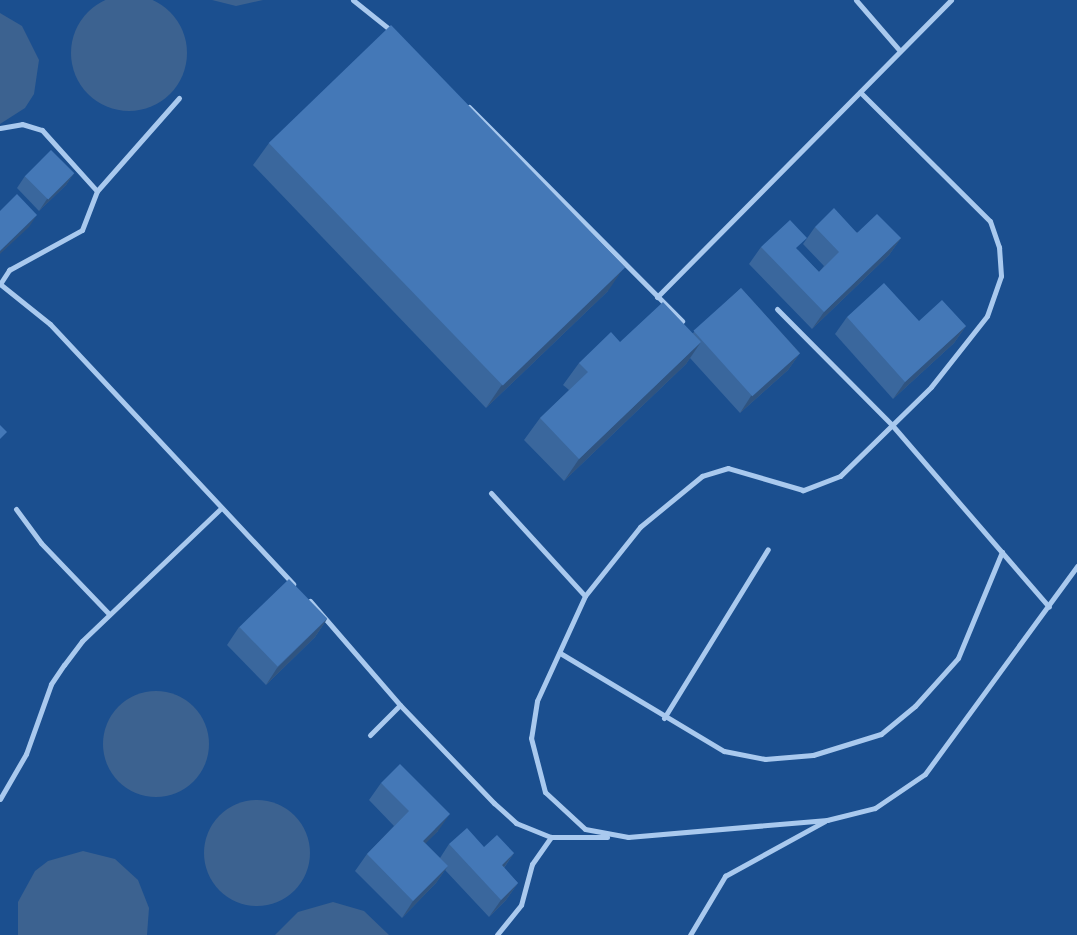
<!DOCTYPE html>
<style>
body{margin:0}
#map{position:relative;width:1077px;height:935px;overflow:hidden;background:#1b4f8f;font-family:"Public Sans",sans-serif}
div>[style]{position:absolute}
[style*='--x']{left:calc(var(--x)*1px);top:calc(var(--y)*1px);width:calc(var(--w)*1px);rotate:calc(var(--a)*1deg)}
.water>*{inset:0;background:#3c6290}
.round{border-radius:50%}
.service>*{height:5px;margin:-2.5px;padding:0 2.5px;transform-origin:2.5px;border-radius:2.5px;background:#a9c9ee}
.wall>*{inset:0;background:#3a679d}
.shaded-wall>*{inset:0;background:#305480}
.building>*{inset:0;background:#4478b7;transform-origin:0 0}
span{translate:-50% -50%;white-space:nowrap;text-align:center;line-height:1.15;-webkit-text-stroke:5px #1b4f8f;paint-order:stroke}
</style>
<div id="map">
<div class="water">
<div class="round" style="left:71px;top:-5px;width:116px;height:116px"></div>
<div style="clip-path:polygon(212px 0,263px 0,236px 6px)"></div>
<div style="clip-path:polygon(0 13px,22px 26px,39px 60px,34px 94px,25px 108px,0 124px)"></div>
<div class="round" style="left:103px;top:691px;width:106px;height:106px"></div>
<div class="round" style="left:204px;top:800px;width:106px;height:106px"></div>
<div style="clip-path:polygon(83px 851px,115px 859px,138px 880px,149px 908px,147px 935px,18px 935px,18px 902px,35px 871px,48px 861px)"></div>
<div style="clip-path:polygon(333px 902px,364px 911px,389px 935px,275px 935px,298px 912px)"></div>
</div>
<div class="service">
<div style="--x:353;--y:0;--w:51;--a:38.7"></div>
<div style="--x:856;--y:0;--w:67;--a:49.2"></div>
<div style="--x:860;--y:92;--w:183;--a:44.8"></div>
<div style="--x:990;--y:221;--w:28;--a:71"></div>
<div style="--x:999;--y:247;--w:29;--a:86"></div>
<div style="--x:1001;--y:276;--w:42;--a:109.3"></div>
<div style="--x:987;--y:316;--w:90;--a:128.3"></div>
<div style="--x:931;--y:387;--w:127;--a:135.6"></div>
<div style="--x:840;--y:476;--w:40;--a:159"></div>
<div style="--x:803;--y:490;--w:78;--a:-163.7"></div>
<div style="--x:728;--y:468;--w:27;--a:163"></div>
<div style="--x:702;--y:476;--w:80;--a:140.6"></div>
<div style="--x:640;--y:527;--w:88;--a:128.6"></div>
<div style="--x:585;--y:596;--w:115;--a:114.6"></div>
<div style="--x:537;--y:701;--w:37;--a:99"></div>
<div style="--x:531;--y:738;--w:56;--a:75.5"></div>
<div style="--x:545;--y:792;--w:54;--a:42.8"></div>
<div style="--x:585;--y:829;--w:44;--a:10.5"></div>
<div style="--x:628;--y:837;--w:200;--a:-4.9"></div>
<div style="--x:827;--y:820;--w:49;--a:-14"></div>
<div style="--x:875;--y:808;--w:60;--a:-34.2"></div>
<div style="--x:925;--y:774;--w:258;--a:-53.8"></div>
<div style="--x:469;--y:107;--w:302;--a:45.1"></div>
<div style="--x:0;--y:128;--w:22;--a:-10"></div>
<div style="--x:22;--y:124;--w:21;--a:17"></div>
<div style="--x:42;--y:130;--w:82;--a:48"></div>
<div style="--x:0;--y:284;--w:64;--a:38.7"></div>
<div style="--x:50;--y:324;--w:356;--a:46.9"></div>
<div style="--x:0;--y:284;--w:17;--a:-57"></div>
<div style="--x:9;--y:270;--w:83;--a:-28.7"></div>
<div style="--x:82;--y:230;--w:42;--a:-69"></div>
<div style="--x:97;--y:191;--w:124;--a:-48.6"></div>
<div style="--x:657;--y:297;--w:418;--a:-45.3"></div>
<div style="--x:777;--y:309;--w:163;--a:45.2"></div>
<div style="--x:892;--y:425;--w:240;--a:49.2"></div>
<div style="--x:491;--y:493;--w:139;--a:47.6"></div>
<div style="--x:16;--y:509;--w:42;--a:53.7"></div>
<div style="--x:41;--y:543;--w:98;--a:46.2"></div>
<div style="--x:310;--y:601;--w:138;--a:49.1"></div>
<div style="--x:400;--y:705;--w:136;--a:46.2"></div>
<div style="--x:494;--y:803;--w:30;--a:42"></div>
<div style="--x:516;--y:823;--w:38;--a:22"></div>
<div style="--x:551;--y:837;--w:33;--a:125"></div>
<div style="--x:532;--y:864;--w:42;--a:105"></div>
<div style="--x:521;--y:905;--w:38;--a:129"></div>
<div style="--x:560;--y:653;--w:191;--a:30.9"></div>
<div style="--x:724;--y:751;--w:42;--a:11"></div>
<div style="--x:765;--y:759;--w:48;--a:-4.8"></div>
<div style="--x:813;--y:755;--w:71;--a:-17.2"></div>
<div style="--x:881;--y:734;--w:44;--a:-39.5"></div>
<div style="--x:915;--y:706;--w:64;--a:-48.1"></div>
<div style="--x:958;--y:658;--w:115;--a:-67.5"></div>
<div style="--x:664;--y:718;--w:198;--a:-58.4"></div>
<div style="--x:370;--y:735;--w:42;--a:-45"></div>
<div style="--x:0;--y:799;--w:52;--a:-60"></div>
<div style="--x:26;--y:754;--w:74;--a:-70.3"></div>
<div style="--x:51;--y:684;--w:23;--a:-56"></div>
<div style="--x:64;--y:665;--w:30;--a:-53"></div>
<div style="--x:82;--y:641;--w:190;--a:-43.7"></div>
<div style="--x:551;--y:837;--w:56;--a:0"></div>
<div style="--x:690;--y:935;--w:69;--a:-59.3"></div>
<div style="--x:725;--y:876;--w:114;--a:-28.8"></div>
</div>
<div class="wall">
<div style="clip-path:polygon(269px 143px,608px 291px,486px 408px,253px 165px)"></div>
<div style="clip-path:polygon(74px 173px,66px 185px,39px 211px,17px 188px,25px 176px)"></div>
<div style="clip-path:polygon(815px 227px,901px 238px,889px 255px,812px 329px,749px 264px,761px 247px,798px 250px,819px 272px,824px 266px,803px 244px)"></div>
<div style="clip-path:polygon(741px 288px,800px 353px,788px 370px,740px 413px,690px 358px,686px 364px,564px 481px,524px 440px,540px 418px,569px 390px,563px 385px,579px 363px,620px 342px,693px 333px)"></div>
<div style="clip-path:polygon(847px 317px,919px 321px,966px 326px,954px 343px,893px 399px,835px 334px)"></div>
<div style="clip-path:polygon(327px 619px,315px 637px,266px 685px,227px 645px,239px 627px)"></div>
<div style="clip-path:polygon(381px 783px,438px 831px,425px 843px,440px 858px,449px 844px,484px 847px,514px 853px,504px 868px,518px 883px,506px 900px,489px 917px,445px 870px,436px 883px,402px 918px,355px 871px,367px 854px,394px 826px,369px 800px)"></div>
</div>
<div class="shaded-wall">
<div style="clip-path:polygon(74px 173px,66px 185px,39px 211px,47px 199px)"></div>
<div style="clip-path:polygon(37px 215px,29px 227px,0 254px,0 251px)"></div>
<div style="clip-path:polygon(901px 238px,889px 255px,812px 329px,824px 312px)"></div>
<div style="clip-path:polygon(623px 269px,608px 291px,486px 408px,501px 386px)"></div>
<div style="clip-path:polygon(966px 326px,954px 343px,893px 399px,905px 382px)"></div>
<div style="clip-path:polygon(701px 342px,686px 364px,564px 481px,579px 459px)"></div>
<div style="clip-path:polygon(800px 353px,788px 370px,740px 413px,751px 396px)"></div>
<div style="clip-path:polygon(327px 619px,315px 637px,266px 685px,277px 668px)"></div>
<div style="clip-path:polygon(450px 814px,438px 831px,411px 858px,423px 841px)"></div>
<div style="clip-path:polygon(514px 853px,502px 870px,502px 865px)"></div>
<div style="clip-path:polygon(448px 866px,436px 883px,402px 918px,413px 901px)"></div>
<div style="clip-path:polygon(518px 883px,506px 900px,489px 917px,501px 900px)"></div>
</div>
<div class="building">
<div style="left:391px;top:25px;width:337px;height:170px;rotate:46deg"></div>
<div style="left:51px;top:150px;width:33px;height:37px;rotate:45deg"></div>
<div style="clip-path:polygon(17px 194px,37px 215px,0 251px,0 211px)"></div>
<div style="clip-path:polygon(834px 208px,857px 233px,877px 214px,901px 238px,824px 312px,761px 247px,790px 220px,807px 238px,796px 248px,819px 272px,839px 252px,815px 227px)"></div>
<div style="clip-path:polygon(884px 283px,919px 321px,942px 300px,966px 326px,905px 382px,847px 317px)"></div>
<div style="left:741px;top:288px;width:88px;height:64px;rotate:48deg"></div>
<div style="clip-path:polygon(663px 302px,701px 342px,579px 459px,540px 418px,588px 372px,579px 363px,611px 332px,620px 342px)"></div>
<div style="clip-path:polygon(0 425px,7px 432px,0 439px)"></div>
<div style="left:289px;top:579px;width:55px;height:69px;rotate:46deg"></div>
<div style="clip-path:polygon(400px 764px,450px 814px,423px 841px,448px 866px,413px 901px,367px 854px,409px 811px,381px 783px)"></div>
<div style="clip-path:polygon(467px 828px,484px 847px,497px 835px,514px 853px,502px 865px,518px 883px,501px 900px,449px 844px)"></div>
</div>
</div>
